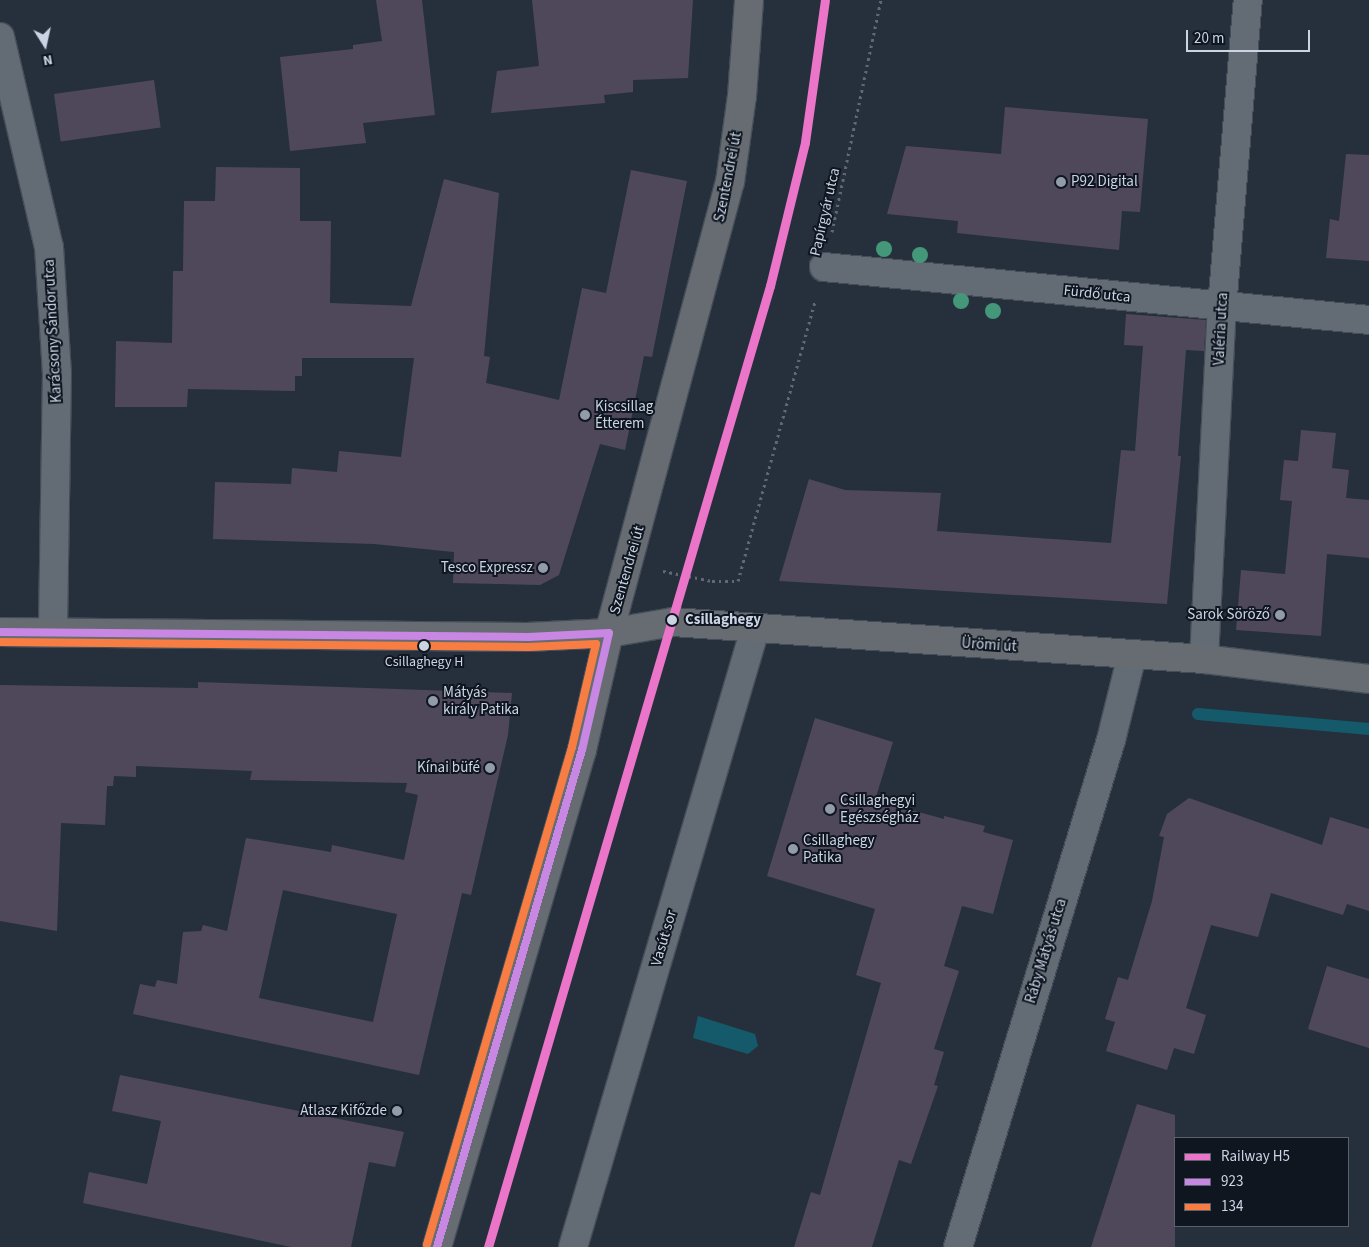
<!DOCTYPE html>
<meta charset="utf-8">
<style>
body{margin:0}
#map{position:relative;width:1369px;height:1247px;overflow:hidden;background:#26303c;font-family:"Source Sans 3",sans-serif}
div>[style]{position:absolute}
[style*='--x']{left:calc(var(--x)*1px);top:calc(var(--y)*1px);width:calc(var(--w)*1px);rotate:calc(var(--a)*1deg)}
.water>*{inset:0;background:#155a6a}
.stream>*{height:12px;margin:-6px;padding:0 6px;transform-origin:6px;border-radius:6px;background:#155a6a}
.building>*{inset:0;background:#4f485b;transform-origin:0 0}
.path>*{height:3px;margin-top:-1.5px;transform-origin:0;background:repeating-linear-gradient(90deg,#626872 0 2.5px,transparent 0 6.5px)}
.roads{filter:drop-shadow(1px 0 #454d58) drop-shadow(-1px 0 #454d58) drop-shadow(0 1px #454d58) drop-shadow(0 -1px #454d58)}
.street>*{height:28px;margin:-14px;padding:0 14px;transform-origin:14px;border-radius:14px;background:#636b74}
.secondary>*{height:28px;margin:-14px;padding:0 14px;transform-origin:14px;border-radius:14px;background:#666c72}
.bus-1>*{height:8px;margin:-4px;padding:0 4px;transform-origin:4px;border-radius:4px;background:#c787e3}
.bus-2>*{height:8px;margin:-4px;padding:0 4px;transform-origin:4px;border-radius:4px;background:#f77d43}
.rail-1>*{height:9px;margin:-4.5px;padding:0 4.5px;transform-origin:4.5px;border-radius:4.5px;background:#eb75c9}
.trees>*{width:16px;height:16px;margin:-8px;border-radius:50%;background:#45977a}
.dots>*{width:14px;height:14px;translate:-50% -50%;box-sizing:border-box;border:2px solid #0f1620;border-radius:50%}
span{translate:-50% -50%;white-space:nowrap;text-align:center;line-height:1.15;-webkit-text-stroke:4px #0f1620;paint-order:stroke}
.bus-label{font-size:14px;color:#cad4e3}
.street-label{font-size:15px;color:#cad4e3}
.poi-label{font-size:15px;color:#cad4e3}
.left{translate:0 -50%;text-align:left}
.right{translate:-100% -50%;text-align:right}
.stop-label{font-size:15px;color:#cad4e3;font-weight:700}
.legend{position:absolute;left:1174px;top:1137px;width:175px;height:90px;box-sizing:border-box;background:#0f1620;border:1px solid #5a626e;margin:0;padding:6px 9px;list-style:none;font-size:15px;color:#cad4e3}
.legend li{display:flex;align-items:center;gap:10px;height:25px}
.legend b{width:25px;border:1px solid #5a626e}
.north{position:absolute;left:20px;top:20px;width:50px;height:50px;-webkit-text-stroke:4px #0f1620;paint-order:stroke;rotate:170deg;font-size:14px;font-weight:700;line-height:20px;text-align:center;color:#cad4e3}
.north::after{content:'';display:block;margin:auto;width:18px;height:22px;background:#cad4e3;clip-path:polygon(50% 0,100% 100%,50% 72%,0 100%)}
.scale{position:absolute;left:1186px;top:30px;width:124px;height:22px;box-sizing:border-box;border:2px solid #cad4e3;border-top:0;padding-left:6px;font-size:15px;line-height:18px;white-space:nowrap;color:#cad4e3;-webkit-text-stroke:4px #0f1620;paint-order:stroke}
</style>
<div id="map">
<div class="water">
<div style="clip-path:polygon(698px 1016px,755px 1034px,758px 1046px,748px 1054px,693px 1038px)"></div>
</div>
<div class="stream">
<div style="--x:1198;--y:714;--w:172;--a:5"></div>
</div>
<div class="building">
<div style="clip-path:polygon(376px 0,422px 0,435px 115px,363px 123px,366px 143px,290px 151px,280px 57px,353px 49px,353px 45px,382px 41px)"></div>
<div style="clip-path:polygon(532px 0,693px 0,688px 78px,633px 80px,633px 92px,604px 95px,605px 103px,491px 113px,497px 71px,539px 66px)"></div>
<div style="left:154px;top:80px;width:48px;height:101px;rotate:82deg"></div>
<div style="clip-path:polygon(1005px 107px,1148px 119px,1140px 212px,1122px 211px,1119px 250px,957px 233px,958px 221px,887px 214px,906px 146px,1001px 154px)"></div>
<div style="clip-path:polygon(1346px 154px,1369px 155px,1369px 261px,1326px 258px,1330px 219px,1339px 221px)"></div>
<div style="clip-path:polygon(216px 167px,300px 168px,300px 221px,331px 221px,330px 303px,411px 306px,444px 179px,499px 193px,484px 356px,490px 357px,486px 383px,559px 400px,582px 288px,606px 293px,631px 170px,687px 181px,652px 357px,644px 356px,625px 450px,600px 444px,559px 575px,540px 585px,453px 583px,454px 552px,374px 544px,213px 539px,215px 482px,291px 484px,292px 468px,337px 472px,339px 451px,401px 457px,414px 358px,302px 358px,302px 376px,295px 376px,295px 391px,188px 389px,187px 407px,115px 407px,116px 341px,172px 343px,173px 271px,183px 271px,184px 201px,215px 201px)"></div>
<div style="clip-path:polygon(1126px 314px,1206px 320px,1204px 351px,1186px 350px,1178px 456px,1181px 456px,1167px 604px,779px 581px,809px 479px,845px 490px,941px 493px,937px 531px,1111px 543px,1121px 450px,1135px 451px,1143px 346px,1124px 345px)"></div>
<div style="clip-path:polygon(1301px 430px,1336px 433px,1332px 468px,1349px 470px,1346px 498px,1369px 500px,1369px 558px,1327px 554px,1321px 636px,1236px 630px,1241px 570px,1285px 574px,1292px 501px,1280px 500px,1284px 460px,1298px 461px)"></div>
<div style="clip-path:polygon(evenodd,198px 682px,512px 693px,508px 735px,471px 895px,462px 893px,419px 1075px,133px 1014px,140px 984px,155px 987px,157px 980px,177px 984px,183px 932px,201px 931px,203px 925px,227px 931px,246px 838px,331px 852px,332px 845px,404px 860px,418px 795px,405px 792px,407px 783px,250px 780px,252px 771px,136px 766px,136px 777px,114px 776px,113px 786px,107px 786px,105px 825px,61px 823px,57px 931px,0 921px,0 685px,198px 688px,198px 682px,283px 890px,397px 914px,373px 1022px,259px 998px,283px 890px)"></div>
<div style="clip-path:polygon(815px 718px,893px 742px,875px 800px,944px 819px,944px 816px,985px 826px,983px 832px,1013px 840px,993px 914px,962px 906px,944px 966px,959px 971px,934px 1049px,944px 1052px,934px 1085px,938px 1086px,911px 1164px,899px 1160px,872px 1247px,794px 1247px,811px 1192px,820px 1195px,881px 983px,856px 975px,875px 909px,767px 876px)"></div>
<div style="clip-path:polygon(1189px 798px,1322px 845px,1330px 817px,1369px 829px,1369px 911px,1347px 904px,1343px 915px,1271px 893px,1258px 937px,1211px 925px,1186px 1008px,1206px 1015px,1194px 1054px,1174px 1048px,1167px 1070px,1106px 1051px,1115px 1022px,1105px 1019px,1118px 977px,1128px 980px,1152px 901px,1164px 837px,1159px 836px,1167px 814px)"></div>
<div style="clip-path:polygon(1327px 966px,1369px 979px,1369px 1048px,1308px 1029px)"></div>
<div style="clip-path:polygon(120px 1075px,404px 1132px,395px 1167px,369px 1162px,351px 1247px,291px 1247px,83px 1203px,89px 1172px,147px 1184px,161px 1121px,112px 1111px)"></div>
<div style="clip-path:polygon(1137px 1104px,1175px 1115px,1175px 1247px,1091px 1247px)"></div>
</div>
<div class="path">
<div style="--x:832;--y:232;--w:237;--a:-78.1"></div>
<div style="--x:663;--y:571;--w:50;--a:11.5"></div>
<div style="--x:712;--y:581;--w:26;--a:0"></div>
<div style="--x:738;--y:581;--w:290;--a:-74.6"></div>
</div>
<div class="roads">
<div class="street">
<div style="--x:0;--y:37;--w:216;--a:76.9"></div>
<div style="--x:49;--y:247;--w:126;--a:86.4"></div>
<div style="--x:57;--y:373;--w:258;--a:90.9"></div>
<div style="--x:824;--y:267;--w:548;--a:5.55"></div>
<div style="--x:1204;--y:659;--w:352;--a:-87.1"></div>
<div style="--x:1222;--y:307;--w:308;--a:-85.2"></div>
<div style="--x:573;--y:1247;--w:644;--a:-73.59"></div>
<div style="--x:958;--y:1247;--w:530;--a:-73.21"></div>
<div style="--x:1111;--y:740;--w:88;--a:-76.1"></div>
</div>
<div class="secondary">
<div style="--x:0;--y:632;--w:528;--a:0.54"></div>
<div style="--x:528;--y:637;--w:81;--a:-2.8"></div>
<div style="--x:609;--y:633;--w:65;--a:-9.8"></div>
<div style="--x:673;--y:622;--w:532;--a:3.99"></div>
<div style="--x:1204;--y:659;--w:166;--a:6.9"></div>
<div style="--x:437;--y:1247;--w:518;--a:-73.74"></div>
<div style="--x:582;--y:750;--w:120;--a:-77"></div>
<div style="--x:609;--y:633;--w:467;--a:-75"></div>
<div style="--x:730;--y:182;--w:87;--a:-82.1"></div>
<div style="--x:742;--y:96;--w:96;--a:-85.8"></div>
</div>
</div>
<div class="bus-1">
<div style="--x:0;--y:632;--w:528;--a:0.54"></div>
<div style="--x:528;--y:637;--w:81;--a:-2.8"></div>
<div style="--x:437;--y:1247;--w:518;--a:-73.74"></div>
<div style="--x:582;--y:750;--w:120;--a:-77"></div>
</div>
<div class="bus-2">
<div style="--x:0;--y:642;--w:528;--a:0.54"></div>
<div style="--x:528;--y:647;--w:68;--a:-2.5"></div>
<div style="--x:596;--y:644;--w:106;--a:103.1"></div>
<div style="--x:572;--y:747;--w:518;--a:106.26"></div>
</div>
<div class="rail-1">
<div style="--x:488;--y:1247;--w:1002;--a:-73.65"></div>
<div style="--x:770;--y:286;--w:148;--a:-76.3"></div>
<div style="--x:805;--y:142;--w:143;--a:-82"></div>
</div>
<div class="trees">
<div style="left:884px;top:249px"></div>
<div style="left:920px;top:255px"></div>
<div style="left:961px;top:301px"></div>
<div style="left:993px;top:311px"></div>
</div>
<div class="dots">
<div style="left:1061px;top:182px;background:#919ba9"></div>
<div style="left:585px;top:415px;background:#919ba9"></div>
<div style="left:543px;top:568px;background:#919ba9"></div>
<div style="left:1280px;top:615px;background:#919ba9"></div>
<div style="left:672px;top:620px;background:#cad4e3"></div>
<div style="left:424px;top:646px;background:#cad4e3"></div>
<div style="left:433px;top:701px;background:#919ba9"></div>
<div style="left:490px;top:768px;background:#919ba9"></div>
<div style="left:830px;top:809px;background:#919ba9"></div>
<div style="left:793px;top:849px;background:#919ba9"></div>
<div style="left:397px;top:1111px;background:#919ba9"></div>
</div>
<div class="bus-label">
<span style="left:424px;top:662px">Csillaghegy H</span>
</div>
<div class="street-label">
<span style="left:728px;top:177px;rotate:-79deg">Szentendrei út</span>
<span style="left:825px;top:212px;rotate:-77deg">Papírgyár utca</span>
<span style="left:1097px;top:294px;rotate:6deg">Fürdő utca</span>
<span style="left:1221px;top:329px;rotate:-87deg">Valéria utca</span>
<span style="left:53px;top:331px;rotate:-93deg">Karácsony Sándor utca</span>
<span style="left:627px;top:570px;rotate:-74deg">Szentendrei út</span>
<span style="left:989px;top:645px;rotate:4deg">Ürömi út</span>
<span style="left:664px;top:938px;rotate:-74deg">Vasút sor</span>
<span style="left:1046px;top:951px;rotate:-73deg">Ráby Mátyás utca</span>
</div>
<div class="poi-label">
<span class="left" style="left:1071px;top:182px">P92 Digital</span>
<span class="left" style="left:595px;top:415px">Kiscsillag<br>Étterem</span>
<span class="right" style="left:533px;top:568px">Tesco Expressz</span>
<span class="right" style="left:1270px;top:615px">Sarok Söröző</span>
<span class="left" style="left:443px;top:701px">Mátyás<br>király Patika</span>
<span class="right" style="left:480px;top:768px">Kínai büfé</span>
<span class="left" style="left:840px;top:809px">Csillaghegyi<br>Egészségház</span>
<span class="left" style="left:803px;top:849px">Csillaghegy<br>Patika</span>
<span class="right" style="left:387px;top:1111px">Atlasz Kifőzde</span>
</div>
<div class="stop-label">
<span class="left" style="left:685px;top:620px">Csillaghegy</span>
</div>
<ul class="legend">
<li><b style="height:6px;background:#eb75c9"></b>Railway H5</li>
<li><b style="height:6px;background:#c787e3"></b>923</li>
<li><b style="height:6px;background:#f77d43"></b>134</li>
</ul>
<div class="north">N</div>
<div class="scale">20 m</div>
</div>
